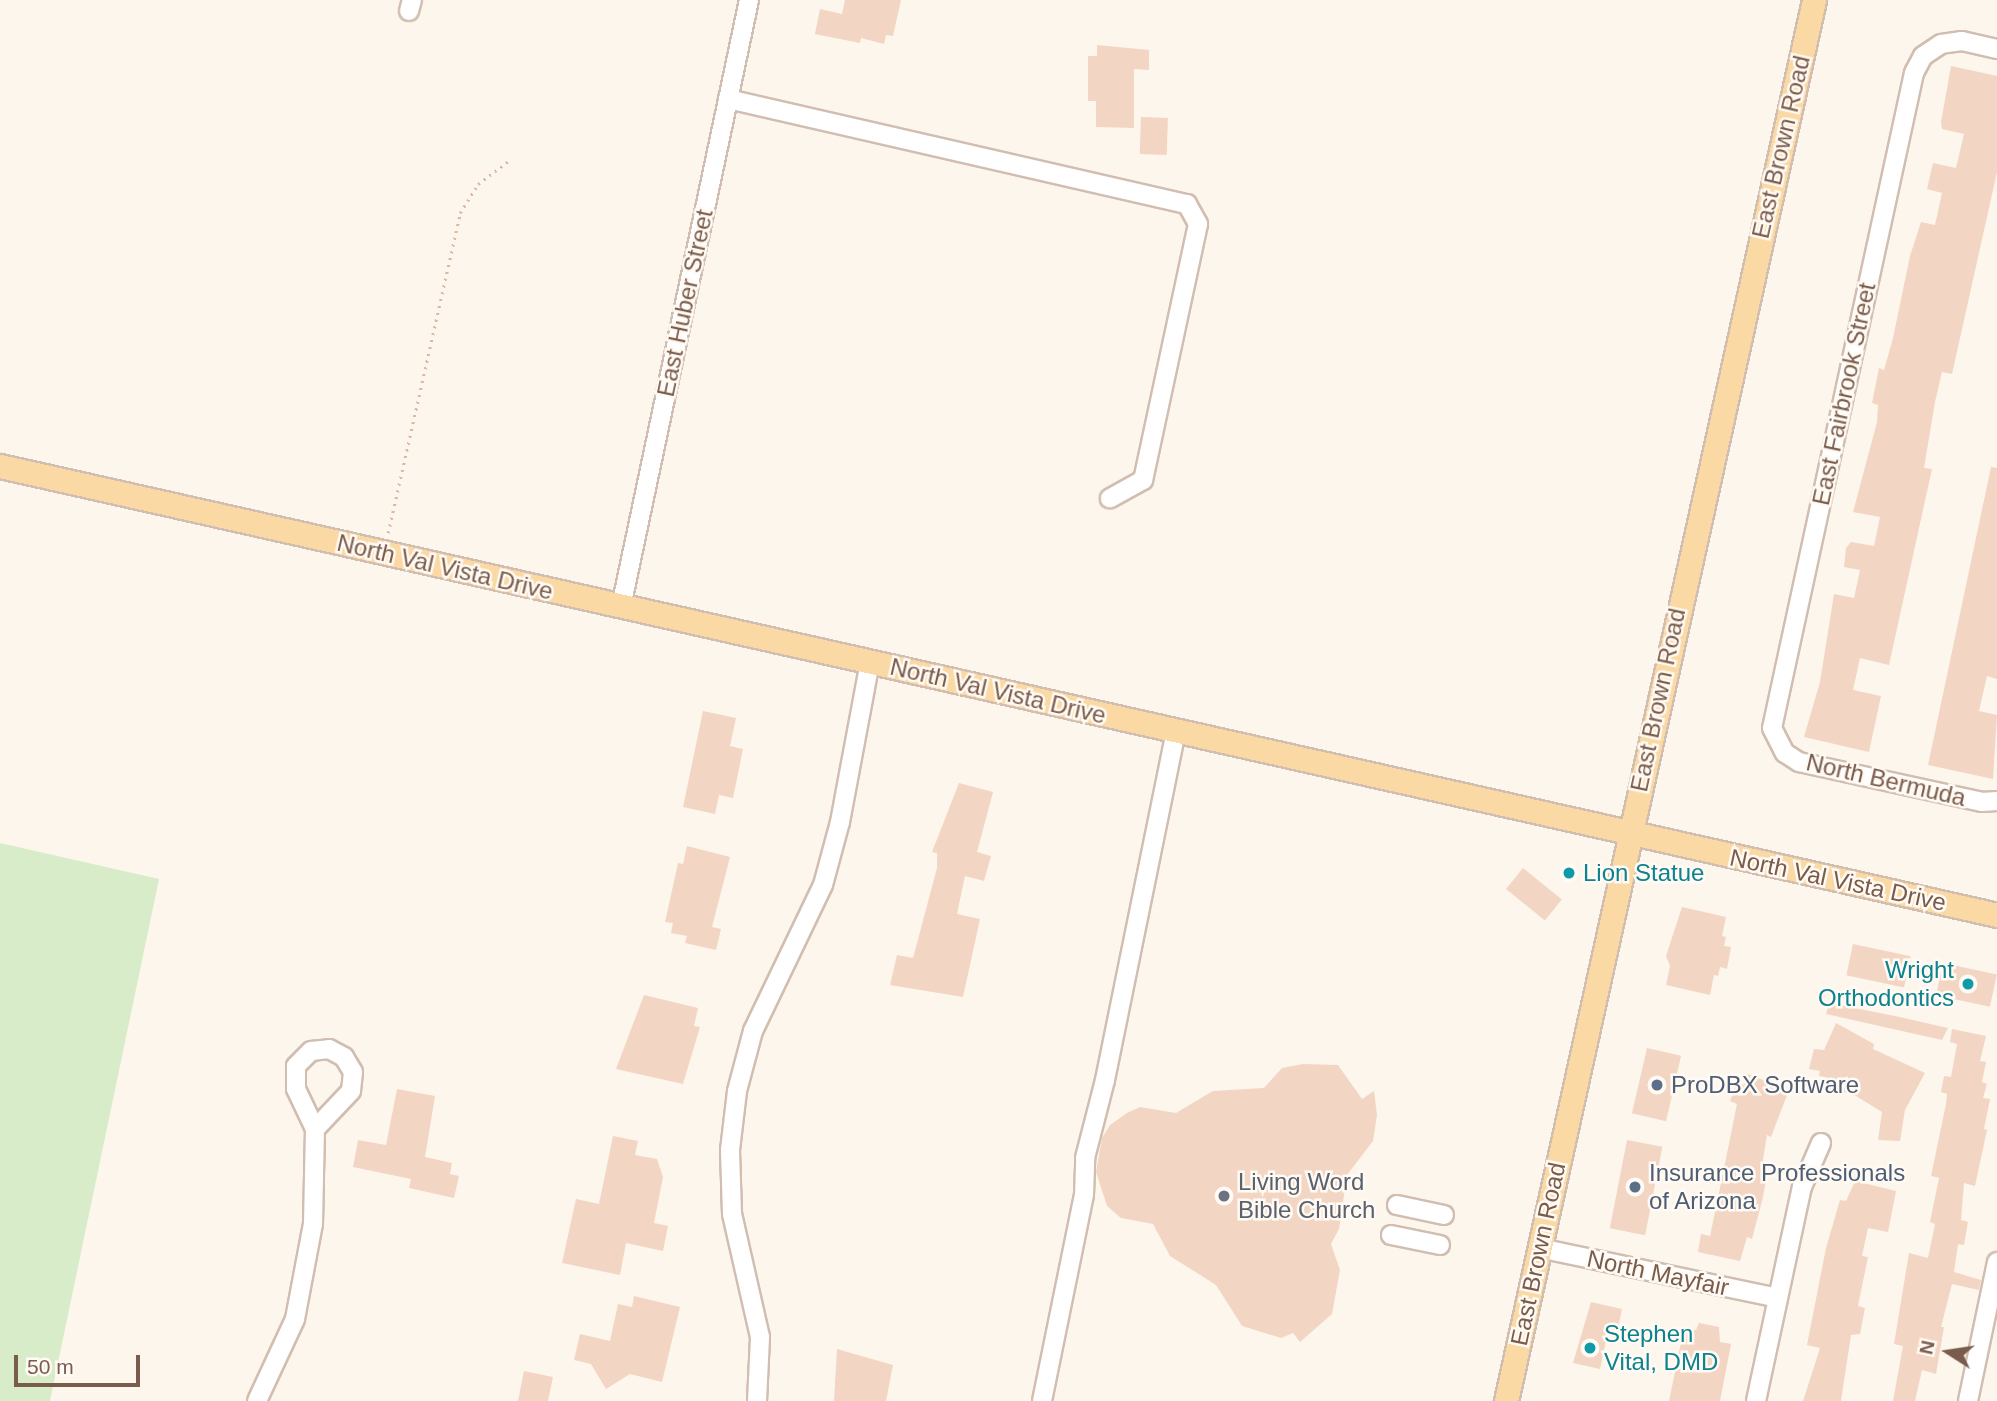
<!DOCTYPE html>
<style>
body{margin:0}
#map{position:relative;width:1997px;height:1401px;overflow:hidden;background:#fdf6ec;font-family:Helvetica,sans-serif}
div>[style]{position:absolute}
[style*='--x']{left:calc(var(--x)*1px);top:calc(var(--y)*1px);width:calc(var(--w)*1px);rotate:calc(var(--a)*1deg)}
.green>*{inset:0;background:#d8ecc9}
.building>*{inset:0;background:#f3d5c3;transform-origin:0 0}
.path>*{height:2.5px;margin-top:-1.25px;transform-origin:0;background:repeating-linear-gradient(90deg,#d9b8a5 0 2px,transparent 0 7px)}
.roads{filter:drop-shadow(2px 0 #d1beb0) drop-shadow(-2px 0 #d1beb0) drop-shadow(0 2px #d1beb0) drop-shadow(0 -2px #d1beb0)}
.minor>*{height:18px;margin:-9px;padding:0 9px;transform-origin:9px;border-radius:9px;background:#fff}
.major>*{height:23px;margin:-11.5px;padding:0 11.5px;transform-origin:11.5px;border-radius:11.5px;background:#fbd9a5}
.dots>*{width:19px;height:19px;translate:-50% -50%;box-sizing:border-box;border:4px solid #fffaf3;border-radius:50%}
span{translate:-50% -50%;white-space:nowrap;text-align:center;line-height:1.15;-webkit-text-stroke:5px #fffaf3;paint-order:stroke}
.street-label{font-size:24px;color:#7a5c4d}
.culture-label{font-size:24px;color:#0d838f}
.left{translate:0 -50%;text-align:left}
.right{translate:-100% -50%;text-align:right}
.service-label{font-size:24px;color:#4e5e75}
.worship-label{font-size:24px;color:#5b616d}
.north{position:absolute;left:1913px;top:1317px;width:70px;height:70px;-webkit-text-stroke:5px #fffaf3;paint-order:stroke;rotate:282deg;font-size:19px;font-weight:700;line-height:28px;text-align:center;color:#7a5c4d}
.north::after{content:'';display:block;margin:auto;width:24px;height:32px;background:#7a5c4d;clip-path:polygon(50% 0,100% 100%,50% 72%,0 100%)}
.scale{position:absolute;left:14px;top:1355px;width:126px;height:32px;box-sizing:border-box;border:4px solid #7a5c4d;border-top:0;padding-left:9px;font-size:21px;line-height:24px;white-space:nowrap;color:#7a5c4d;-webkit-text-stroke:5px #fffaf3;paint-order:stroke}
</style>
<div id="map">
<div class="green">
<div style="clip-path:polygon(0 843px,159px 879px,50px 1401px,0 1401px)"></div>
</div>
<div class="building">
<div style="clip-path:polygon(845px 0,901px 0,893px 36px,886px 35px,884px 44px,861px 38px,860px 43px,815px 34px,820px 9px,842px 14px)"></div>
<div style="clip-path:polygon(1097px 45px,1149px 50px,1149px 70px,1134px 69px,1134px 128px,1096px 127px,1096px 101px,1088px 101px,1088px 56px,1097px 56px)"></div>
<div style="clip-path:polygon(1951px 66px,1997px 76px,1997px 172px,1952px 374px,1942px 372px,1935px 402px,1924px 468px,1932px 469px,1889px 665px,1860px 658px,1853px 690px,1881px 696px,1869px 752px,1804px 737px,1820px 682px,1834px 594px,1854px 598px,1860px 570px,1844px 567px,1846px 548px,1851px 542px,1874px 546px,1880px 517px,1853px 512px,1877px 422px,1878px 405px,1872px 403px,1879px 368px,1884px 370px,1893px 338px,1910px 256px,1921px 222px,1935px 225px,1942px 193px,1927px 189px,1933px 163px,1956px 168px,1964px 134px,1942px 129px,1941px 122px)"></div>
<div style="left:1141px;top:117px;width:27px;height:37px;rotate:2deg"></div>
<div style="clip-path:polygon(1991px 467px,1997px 468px,1997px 679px,1987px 676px,1979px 711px,1997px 715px,1993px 779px,1928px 765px)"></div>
<div style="clip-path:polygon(703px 711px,736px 718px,730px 746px,743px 749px,733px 798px,719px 795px,715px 814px,683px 807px)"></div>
<div style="clip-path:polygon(959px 783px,993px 792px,977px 852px,991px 856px,984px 881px,965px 876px,957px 914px,980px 919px,963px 997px,890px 985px,897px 955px,913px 958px,937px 868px,937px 853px,932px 852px)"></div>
<div style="clip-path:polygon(687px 846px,730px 857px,712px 927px,721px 929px,716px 950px,685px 943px,687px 936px,671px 933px,673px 923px,665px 922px,678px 863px,683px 864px)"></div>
<div style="left:1523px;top:868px;width:50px;height:27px;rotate:39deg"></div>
<div style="clip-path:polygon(1682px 907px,1726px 917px,1722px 936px,1726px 937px,1724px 946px,1731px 947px,1727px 969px,1720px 967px,1718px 976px,1714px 975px,1710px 995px,1666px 985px,1670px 966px,1666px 956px)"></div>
<div style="left:1853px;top:944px;width:59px;height:32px;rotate:12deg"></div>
<div style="left:1943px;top:963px;width:55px;height:33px;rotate:12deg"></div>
<div style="clip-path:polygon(644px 995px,698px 1008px,694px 1026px,700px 1027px,683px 1084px,616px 1069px)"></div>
<div style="clip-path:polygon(1829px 1003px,1895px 1016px,1948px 1028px,1942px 1040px,1826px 1014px)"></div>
<div style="clip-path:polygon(1836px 1023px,1874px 1044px,1873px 1049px,1925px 1073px,1905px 1110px,1900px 1141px,1878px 1140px,1882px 1112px,1856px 1096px,1823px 1086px,1825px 1077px,1819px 1076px,1820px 1071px,1809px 1069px,1814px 1049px,1824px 1050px)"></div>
<div style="clip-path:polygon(1952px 1029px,1986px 1036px,1980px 1061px,1986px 1062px,1982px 1082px,1987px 1084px,1983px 1098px,1990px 1099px,1984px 1129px,1987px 1130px,1975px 1186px,1964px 1183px,1961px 1220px,1968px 1222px,1964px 1245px,1958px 1244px,1954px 1272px,1981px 1280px,1979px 1290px,1952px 1284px,1941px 1327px,1944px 1327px,1936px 1374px,1922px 1370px,1915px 1401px,1893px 1401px,1903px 1346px,1894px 1344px,1909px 1253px,1928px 1258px,1935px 1224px,1930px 1222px,1939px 1178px,1931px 1176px,1946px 1104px,1947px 1094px,1941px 1092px,1944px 1076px,1951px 1077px,1957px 1044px,1950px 1042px)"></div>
<div style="left:1647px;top:1048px;width:35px;height:67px;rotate:13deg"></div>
<div style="clip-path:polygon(1303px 1064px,1338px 1065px,1362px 1099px,1374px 1091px,1377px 1115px,1373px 1141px,1347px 1175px,1339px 1229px,1331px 1244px,1340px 1270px,1332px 1314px,1300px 1342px,1293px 1333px,1281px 1338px,1242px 1326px,1216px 1285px,1170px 1256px,1153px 1224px,1121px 1218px,1107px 1206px,1096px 1172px,1102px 1138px,1110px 1125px,1127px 1113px,1140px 1107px,1176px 1113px,1213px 1091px,1264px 1088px,1282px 1068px)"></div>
<div style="clip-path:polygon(1748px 1074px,1789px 1090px,1771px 1137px,1767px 1135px,1761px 1172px,1767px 1174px,1763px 1197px,1752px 1239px,1747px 1237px,1740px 1261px,1698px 1252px,1701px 1234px,1710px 1236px,1720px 1188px,1737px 1104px,1730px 1101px,1737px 1082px,1744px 1085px)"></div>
<div style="clip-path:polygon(397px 1089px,435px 1096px,425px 1157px,452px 1163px,450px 1174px,459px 1176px,454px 1198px,409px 1188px,411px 1179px,353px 1167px,358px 1140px,386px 1145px)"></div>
<div style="clip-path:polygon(613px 1136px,638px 1141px,635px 1155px,657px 1159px,663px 1177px,654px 1223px,668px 1226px,663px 1251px,626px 1243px,620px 1275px,562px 1263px,576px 1199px,599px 1204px)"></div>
<div style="left:1627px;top:1140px;width:36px;height:90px;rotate:11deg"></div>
<div style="clip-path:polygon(1855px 1181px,1896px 1191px,1888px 1232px,1868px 1228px,1862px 1256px,1868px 1257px,1858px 1306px,1865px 1308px,1860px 1334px,1851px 1335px,1841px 1401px,1803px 1401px,1820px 1348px,1807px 1345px,1826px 1248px,1840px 1200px,1846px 1201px)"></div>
<div style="clip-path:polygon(634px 1296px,680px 1307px,662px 1382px,630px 1374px,606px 1389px,591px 1364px,574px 1360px,580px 1334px,610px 1341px,618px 1304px,632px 1307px)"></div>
<div style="clip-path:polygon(1591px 1302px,1622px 1309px,1617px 1333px,1608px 1331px,1600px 1369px,1573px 1363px)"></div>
<div style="clip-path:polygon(1699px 1323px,1719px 1327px,1720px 1342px,1731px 1344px,1720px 1401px,1669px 1401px,1684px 1328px,1696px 1330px)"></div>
<div style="clip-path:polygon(837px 1349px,893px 1365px,886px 1401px,834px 1401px)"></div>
<div style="clip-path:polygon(524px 1371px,553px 1377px,548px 1401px,518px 1401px)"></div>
</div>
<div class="path">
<div style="--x:388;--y:533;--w:328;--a:-77.3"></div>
<div style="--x:460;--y:213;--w:34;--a:-58"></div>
<div style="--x:478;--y:184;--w:38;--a:-37"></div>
</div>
<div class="roads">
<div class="minor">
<div style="--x:409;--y:11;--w:11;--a:-75"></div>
<div style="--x:1997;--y:49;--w:36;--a:-167"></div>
<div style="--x:1962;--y:41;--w:21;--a:172"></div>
<div style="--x:1941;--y:44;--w:22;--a:146"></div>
<div style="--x:1923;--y:56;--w:19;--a:118"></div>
<div style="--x:1914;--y:73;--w:670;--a:102.23"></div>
<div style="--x:1772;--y:728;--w:28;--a:63"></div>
<div style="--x:1785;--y:753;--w:17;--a:33"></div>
<div style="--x:1799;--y:762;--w:187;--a:12.3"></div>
<div style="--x:1982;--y:802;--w:15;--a:-4"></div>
<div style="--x:728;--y:99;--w:471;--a:12.9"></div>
<div style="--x:1187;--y:204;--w:23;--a:61"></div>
<div style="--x:1198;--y:224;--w:262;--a:102.1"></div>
<div style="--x:1143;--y:480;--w:38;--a:151"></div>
<div style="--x:621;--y:607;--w:620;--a:-78.09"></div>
<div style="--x:1397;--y:1205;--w:48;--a:12"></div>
<div style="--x:1391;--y:1235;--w:50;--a:11.5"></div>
<div style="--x:1539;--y:1248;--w:244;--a:11.8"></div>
<div style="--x:257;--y:1401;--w:90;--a:-65.1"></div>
<div style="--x:295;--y:1319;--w:97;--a:-79.3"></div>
<div style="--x:313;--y:1224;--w:95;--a:-88.8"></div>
<div style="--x:315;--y:1129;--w:44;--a:-115.4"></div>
<div style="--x:296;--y:1089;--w:23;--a:-90"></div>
<div style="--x:296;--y:1066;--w:21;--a:-45"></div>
<div style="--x:311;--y:1051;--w:18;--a:-6"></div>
<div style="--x:329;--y:1049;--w:17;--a:28"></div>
<div style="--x:344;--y:1057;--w:17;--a:59"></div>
<div style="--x:353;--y:1072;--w:19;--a:96"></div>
<div style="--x:351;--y:1091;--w:52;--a:133.5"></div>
<div style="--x:757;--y:1401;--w:64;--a:-87.3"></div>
<div style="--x:760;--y:1337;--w:126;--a:-102.8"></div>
<div style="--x:732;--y:1214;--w:64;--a:-91.8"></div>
<div style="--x:730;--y:1150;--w:59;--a:-83.2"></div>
<div style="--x:737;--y:1091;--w:62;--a:-75.1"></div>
<div style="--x:753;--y:1031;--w:162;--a:-64.4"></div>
<div style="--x:823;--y:885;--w:65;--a:-74.9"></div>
<div style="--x:840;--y:822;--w:163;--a:-79.4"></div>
<div style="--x:1042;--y:1401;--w:210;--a:-78.5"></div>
<div style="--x:1084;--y:1195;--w:37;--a:-88"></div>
<div style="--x:1085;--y:1158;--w:81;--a:-75.6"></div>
<div style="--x:1105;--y:1080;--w:355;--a:-78.5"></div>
<div style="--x:1756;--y:1401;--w:219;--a:-77.9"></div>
<div style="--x:1802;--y:1187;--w:48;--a:-66.6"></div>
<div style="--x:1968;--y:1401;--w:142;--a:-78.2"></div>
</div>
<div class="major">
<div style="--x:0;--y:466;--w:2047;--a:12.67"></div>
<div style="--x:1506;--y:1401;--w:1434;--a:-77.6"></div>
</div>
</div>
<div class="dots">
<div style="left:1569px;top:873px;background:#0f9aa8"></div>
<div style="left:1968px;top:984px;background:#0f9aa8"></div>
<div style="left:1657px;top:1085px;background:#5c6f8a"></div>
<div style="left:1635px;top:1187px;background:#5c6f8a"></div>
<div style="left:1224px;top:1196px;background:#6b7280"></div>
<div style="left:1590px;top:1348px;background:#0f9aa8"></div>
</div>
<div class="street-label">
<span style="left:1781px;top:147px;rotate:-77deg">East Brown Road</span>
<span style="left:685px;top:303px;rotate:-78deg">East Huber Street</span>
<span style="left:1844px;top:394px;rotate:-78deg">East Fairbrook Street</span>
<span style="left:445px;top:567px;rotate:13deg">North Val Vista Drive</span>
<span style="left:998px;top:691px;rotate:13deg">North Val Vista Drive</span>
<span style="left:1658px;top:700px;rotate:-78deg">East Brown Road</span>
<span style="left:1886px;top:780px;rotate:13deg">North Bermuda</span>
<span style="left:1838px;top:880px;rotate:12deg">North Val Vista Drive</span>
<span style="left:1538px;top:1254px;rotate:-78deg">East Brown Road</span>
<span style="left:1658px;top:1273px;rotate:12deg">North Mayfair</span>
</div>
<div class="culture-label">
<span class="left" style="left:1583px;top:873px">Lion Statue</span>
<span class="right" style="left:1954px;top:984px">Wright<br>Orthodontics</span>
<span class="left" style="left:1604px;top:1348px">Stephen<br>Vital, DMD</span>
</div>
<div class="service-label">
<span class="left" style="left:1671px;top:1085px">ProDBX Software</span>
<span class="left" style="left:1649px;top:1187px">Insurance Professionals<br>of Arizona</span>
</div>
<div class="worship-label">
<span class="left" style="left:1238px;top:1196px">Living Word<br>Bible Church</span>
</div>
<div class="north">N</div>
<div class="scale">50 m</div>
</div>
